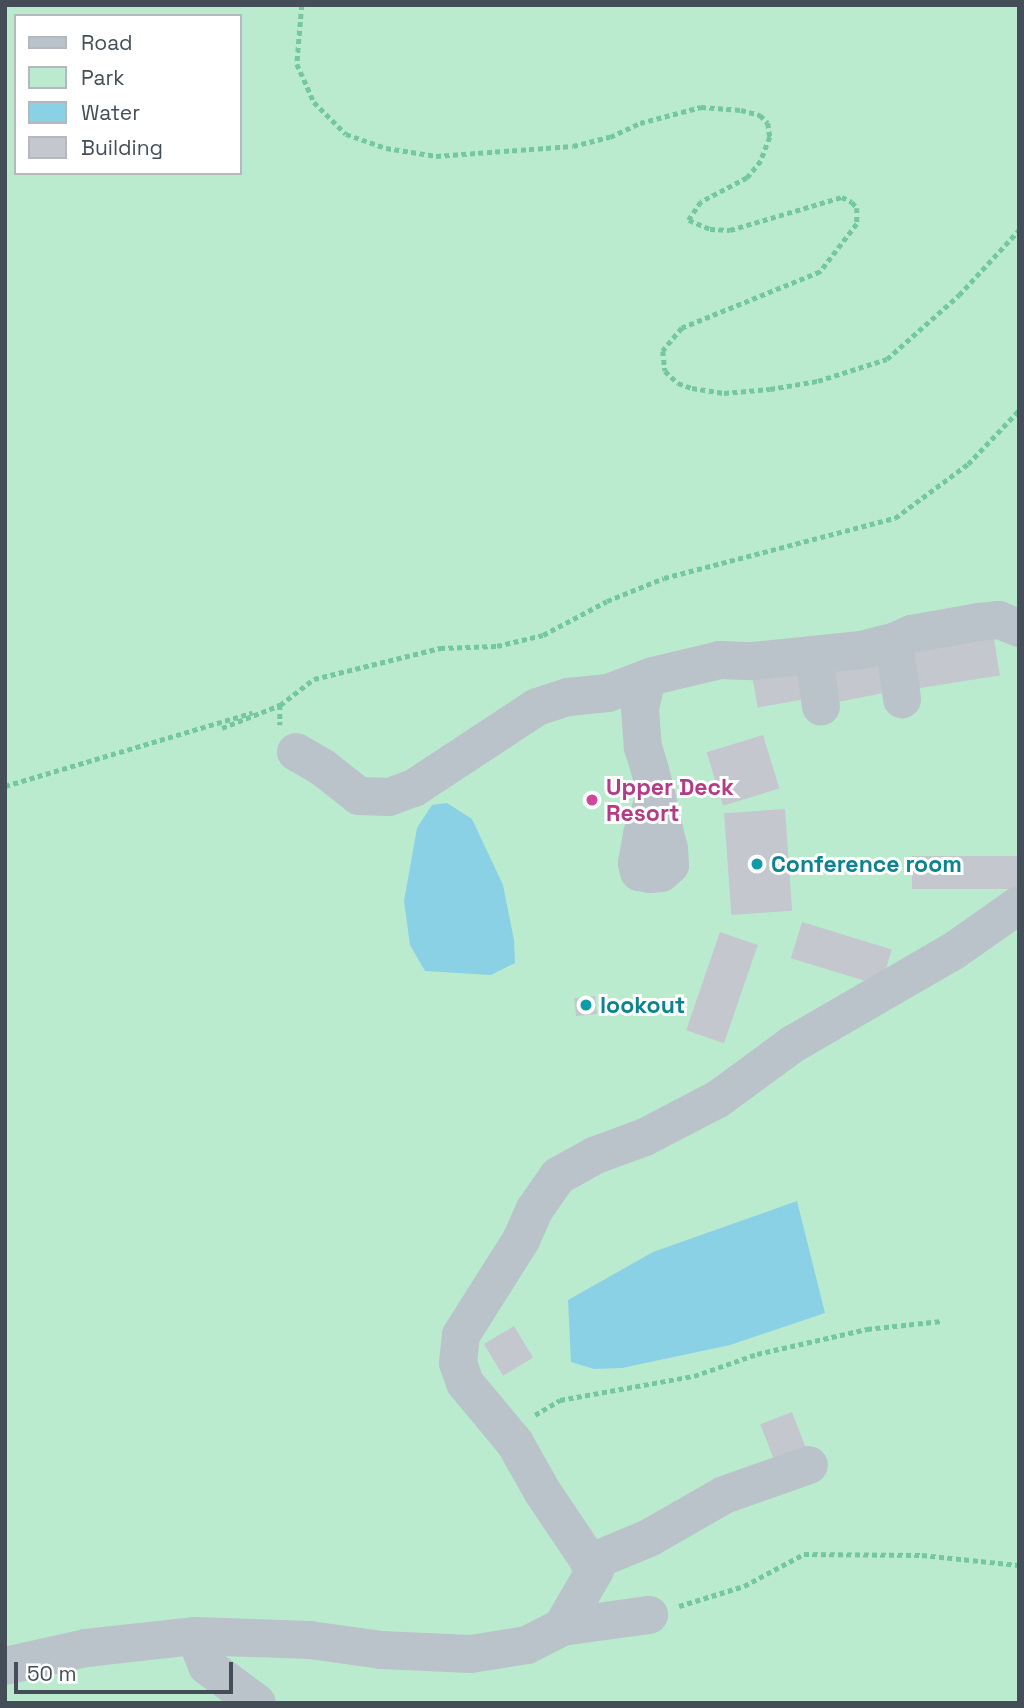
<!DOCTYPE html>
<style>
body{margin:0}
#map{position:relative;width:1024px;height:1708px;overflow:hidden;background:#eeebeb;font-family:"Space Grotesk",sans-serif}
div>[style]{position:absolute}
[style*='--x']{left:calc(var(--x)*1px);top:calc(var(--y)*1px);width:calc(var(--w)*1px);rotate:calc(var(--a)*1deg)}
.green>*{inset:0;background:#bbebce}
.water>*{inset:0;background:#8ad1e6}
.building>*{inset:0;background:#c5c7ce;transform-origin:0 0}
.path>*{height:4.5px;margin-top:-2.25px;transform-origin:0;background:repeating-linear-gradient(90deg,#75c7a0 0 5px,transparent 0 8.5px)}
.minor>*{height:38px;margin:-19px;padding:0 19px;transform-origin:19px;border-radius:19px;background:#bac3ca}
.dots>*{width:19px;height:19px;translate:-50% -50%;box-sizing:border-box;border:4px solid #fff;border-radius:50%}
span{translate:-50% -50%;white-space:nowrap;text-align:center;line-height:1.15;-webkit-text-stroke:6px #fff;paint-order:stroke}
.hotel-label{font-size:23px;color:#b23c85;font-weight:700}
.left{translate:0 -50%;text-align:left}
.culture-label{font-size:23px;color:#0d838f;font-weight:700}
.frame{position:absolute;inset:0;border:7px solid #454e58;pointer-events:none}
.legend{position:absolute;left:14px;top:14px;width:228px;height:161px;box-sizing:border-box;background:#fff;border:2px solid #b5b8bc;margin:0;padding:9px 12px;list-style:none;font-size:21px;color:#454e58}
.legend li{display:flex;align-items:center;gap:14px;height:35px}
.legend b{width:35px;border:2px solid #b5b8bc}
.scale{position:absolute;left:14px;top:1662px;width:219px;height:32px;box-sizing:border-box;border:4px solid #454e58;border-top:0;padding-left:9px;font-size:21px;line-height:24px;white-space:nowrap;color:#454e58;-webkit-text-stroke:5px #fff;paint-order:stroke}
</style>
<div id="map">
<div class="green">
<div style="clip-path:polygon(evenodd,5px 5px,1019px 5px,1019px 1703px,5px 1703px,5px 5px,16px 16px,240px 16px,240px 173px,16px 173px,16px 16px)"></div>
</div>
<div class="water">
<div style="clip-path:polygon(447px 803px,472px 819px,503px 885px,514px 940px,515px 963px,491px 975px,425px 971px,410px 945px,404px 901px,417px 828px,432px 805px)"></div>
<div style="clip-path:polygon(797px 1201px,825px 1313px,730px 1345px,622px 1368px,594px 1369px,571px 1362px,568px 1300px,653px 1252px)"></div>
</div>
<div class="building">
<div style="left:993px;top:632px;width:44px;height:87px;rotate:81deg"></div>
<div style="left:886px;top:654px;width:38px;height:64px;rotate:79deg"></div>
<div style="left:803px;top:665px;width:34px;height:52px;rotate:80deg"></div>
<div style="left:763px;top:735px;width:56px;height:59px;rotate:73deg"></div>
<div style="left:785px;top:809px;width:102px;height:61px;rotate:86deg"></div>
<div style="left:1019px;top:856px;width:33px;height:107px;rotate:90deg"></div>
<div style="left:802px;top:922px;width:94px;height:38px;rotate:17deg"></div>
<div style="left:720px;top:932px;width:40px;height:104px;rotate:19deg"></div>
<div style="left:595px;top:996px;width:18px;height:21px;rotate:84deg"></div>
<div style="left:514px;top:1326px;width:37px;height:35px;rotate:59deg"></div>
<div style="left:792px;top:1412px;width:44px;height:34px;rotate:69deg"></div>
</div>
<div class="path">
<div style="--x:302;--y:5;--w:59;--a:94.8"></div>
<div style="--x:297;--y:64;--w:42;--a:65.9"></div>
<div style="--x:314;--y:102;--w:45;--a:45"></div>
<div style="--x:346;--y:134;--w:42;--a:19.3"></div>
<div style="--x:386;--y:148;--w:51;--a:9.1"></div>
<div style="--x:436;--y:156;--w:137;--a:-4.2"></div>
<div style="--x:573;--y:146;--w:38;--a:-14"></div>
<div style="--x:610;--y:137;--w:33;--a:-25"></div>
<div style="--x:640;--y:123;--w:63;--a:-14.7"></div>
<div style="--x:701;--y:107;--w:40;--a:4.3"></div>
<div style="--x:741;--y:110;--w:20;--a:15"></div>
<div style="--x:760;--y:115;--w:11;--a:45"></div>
<div style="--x:768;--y:123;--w:14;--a:82"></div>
<div style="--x:770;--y:137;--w:26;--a:111"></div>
<div style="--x:761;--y:161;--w:22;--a:129"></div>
<div style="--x:747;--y:178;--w:52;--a:152.4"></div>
<div style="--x:701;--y:202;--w:22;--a:124"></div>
<div style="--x:689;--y:220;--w:23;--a:23"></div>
<div style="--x:710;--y:229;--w:20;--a:3"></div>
<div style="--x:730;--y:230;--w:117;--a:-16.4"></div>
<div style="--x:842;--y:197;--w:11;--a:27"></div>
<div style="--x:852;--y:202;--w:8;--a:50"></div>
<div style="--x:857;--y:208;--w:16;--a:90"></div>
<div style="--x:857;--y:224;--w:61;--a:127.6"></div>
<div style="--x:820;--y:272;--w:149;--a:157.9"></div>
<div style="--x:682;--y:328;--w:30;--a:130"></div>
<div style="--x:663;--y:351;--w:20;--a:84"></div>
<div style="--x:665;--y:371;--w:18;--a:43"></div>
<div style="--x:678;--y:383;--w:15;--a:20"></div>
<div style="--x:692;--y:388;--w:32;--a:9"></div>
<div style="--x:724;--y:393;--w:46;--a:-5"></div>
<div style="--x:770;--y:389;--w:49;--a:-9.5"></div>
<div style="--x:818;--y:381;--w:72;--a:-17.7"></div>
<div style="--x:887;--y:359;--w:96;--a:-41.6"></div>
<div style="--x:959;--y:295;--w:88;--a:-47.3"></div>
<div style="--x:277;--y:706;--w:3;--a:-18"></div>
<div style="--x:280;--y:705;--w:20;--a:90"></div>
<div style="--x:222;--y:728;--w:62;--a:-21.6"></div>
<div style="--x:280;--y:705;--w:43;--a:-37.4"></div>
<div style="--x:314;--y:679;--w:130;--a:-13.8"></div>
<div style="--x:440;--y:648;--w:57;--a:-2"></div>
<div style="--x:497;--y:646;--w:47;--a:-13.4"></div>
<div style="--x:543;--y:635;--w:72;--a:-28"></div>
<div style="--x:607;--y:601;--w:61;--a:-22"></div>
<div style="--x:664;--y:578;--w:239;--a:-14.6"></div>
<div style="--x:895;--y:518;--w:91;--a:-36.5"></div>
<div style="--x:968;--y:464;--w:74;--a:-46.6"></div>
<div style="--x:5;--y:786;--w:258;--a:-16.5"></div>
<div style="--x:535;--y:1415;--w:29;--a:-31"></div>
<div style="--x:560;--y:1400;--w:136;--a:-10.2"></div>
<div style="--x:694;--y:1376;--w:67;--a:-19.2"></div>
<div style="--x:757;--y:1354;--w:113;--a:-12.8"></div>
<div style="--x:867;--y:1329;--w:75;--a:-6.1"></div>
<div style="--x:679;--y:1606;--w:68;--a:-17.1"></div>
<div style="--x:744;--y:1586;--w:68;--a:-28.1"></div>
<div style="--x:804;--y:1554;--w:118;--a:0.5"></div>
<div style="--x:922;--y:1555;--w:98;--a:5.9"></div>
</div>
<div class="minor">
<div style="--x:894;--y:642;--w:58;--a:82"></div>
<div style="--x:814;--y:655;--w:52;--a:82.3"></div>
<div style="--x:647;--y:678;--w:31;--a:103"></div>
<div style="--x:640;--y:708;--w:39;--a:86"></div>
<div style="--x:643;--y:747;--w:24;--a:73"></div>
<div style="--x:650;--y:770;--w:25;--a:76"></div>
<div style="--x:656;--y:794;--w:37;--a:77"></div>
<div style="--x:664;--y:830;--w:20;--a:75"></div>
<div style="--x:669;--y:849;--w:16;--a:86"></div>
<div style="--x:670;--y:865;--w:12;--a:138"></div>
<div style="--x:661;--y:873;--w:11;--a:175"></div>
<div style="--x:650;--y:874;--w:11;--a:-170"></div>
<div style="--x:639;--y:872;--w:9;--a:-103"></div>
<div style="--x:637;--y:863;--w:29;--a:-80"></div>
<div style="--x:642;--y:834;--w:42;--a:-70.7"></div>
<div style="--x:296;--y:752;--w:30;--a:30"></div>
<div style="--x:322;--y:767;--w:47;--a:38.1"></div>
<div style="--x:359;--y:796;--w:30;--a:2"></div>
<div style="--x:389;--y:797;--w:27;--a:-20"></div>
<div style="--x:414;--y:788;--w:147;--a:-33.4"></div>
<div style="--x:537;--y:707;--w:33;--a:-18"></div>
<div style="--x:568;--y:697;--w:40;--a:-5.7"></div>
<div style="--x:608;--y:693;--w:48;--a:-20.7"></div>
<div style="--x:653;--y:676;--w:69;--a:-13.4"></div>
<div style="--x:720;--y:660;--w:33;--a:2"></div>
<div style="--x:753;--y:661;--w:109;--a:-5.8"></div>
<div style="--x:861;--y:650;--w:34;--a:-14"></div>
<div style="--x:894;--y:642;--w:19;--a:-25"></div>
<div style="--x:911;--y:634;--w:69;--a:-10"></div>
<div style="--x:979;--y:622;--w:20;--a:-6"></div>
<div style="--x:999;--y:620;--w:22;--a:22"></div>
<div style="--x:589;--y:1563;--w:65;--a:-22.6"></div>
<div style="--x:649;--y:1538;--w:86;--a:-29.8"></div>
<div style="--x:724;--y:1495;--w:90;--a:-19.4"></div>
<div style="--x:562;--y:1627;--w:66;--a:-59.9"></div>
<div style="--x:595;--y:1570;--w:95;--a:-123.9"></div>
<div style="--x:542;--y:1491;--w:55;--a:-119.4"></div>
<div style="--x:515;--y:1443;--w:78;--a:-129.8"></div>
<div style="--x:465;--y:1383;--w:21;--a:-109"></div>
<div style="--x:458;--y:1363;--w:28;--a:-84"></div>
<div style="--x:461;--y:1335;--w:112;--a:-57.7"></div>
<div style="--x:521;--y:1240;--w:34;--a:-66"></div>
<div style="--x:535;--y:1209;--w:40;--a:-55.1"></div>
<div style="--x:558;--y:1176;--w:43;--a:-28.9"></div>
<div style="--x:596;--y:1155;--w:52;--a:-20.2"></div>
<div style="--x:645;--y:1137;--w:82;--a:-27.5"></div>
<div style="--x:718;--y:1099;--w:93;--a:-36.3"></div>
<div style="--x:793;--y:1044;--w:187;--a:-30.1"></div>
<div style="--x:955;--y:950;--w:78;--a:-35.1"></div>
<div style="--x:195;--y:1636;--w:32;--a:68"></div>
<div style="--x:207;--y:1666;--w:62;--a:36.5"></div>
<div style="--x:5;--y:1666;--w:83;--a:-12.5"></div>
<div style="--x:86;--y:1648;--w:110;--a:-6.3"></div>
<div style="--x:195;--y:1636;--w:115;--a:2"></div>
<div style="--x:310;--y:1640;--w:72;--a:8"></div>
<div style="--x:381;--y:1650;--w:90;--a:2.5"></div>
<div style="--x:471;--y:1654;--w:57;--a:-9.1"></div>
<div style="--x:527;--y:1645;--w:39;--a:-27"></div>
<div style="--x:562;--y:1627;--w:88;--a:-7.9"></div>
</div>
<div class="dots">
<div style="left:592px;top:800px;background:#d1479c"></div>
<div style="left:757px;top:864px;background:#0f9aa8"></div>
<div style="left:586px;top:1005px;background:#0f9aa8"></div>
</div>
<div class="hotel-label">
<span class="left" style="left:606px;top:800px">Upper Deck<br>Resort</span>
</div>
<div class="culture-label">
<span class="left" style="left:771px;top:864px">Conference room</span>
<span class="left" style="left:600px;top:1005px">lookout</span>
</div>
<div class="frame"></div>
<ul class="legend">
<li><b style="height:9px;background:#bac3ca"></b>Road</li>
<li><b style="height:19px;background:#bbebce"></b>Park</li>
<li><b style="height:19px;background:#8ad1e6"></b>Water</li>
<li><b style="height:19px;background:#c5c7ce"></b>Building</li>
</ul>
<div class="scale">50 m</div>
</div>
